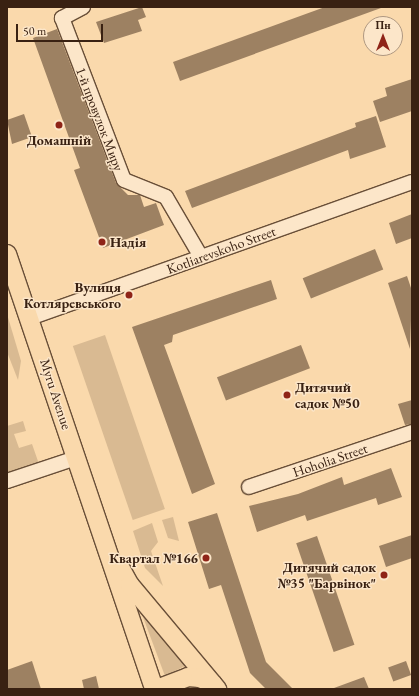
<!DOCTYPE html>
<meta charset="utf-8">
<style>
body{margin:0}
#map{position:relative;width:419px;height:696px;overflow:hidden;background:#fad9ac;font-family:"EB Garamond",serif}
div>[style]{position:absolute}
[style*='--x']{left:calc(var(--x)*1px);top:calc(var(--y)*1px);width:calc(var(--w)*1px);rotate:calc(var(--a)*1deg)}
.green>*{inset:0;background:#d9ba92;transform-origin:0 0}
.building>*{inset:0;background:#9d8162;transform-origin:0 0}
.roads{filter:drop-shadow(1px 0 #694f38) drop-shadow(-1px 0 #694f38) drop-shadow(0 1px #694f38) drop-shadow(0 -1px #694f38)}
.minor>*{height:14px;margin:-7px;padding:0 7px;transform-origin:7px;border-radius:7px;background:#fce6c9}
.major>*{height:18px;margin:-9px;padding:0 9px;transform-origin:9px;border-radius:9px;background:#fad9ac}
.dots>*{width:11px;height:11px;translate:-50% -50%;box-sizing:border-box;border:2px solid #fce6c9;border-radius:50%}
span{translate:-50% -50%;white-space:nowrap;text-align:center;line-height:1.15;-webkit-text-stroke:3px #fce6c9;paint-order:stroke}
.street-label{font-size:14px;color:#392112}
.poi-label{font-size:14px;color:#392112;font-weight:700}
.left{translate:0 -50%;text-align:left}
.right{translate:-100% -50%;text-align:right}
.frame{position:absolute;inset:0;border:8px solid #392112;pointer-events:none}
.north{position:absolute;left:363px;top:16px;width:40px;height:40px;box-sizing:border-box;background:#fce6c9;border:1px solid #ae9780;border-radius:50%;rotate:0deg;font-size:11px;font-weight:700;line-height:16px;text-align:center;color:#392112}
.north::after{content:'';display:block;margin:auto;width:14px;height:18px;background:#8f2418;clip-path:polygon(50% 0,100% 100%,50% 72%,0 100%)}
.scale{position:absolute;left:16px;top:24px;width:87px;height:18px;box-sizing:border-box;border:2px solid #392112;border-top:0;padding-left:5px;font-size:12px;line-height:14px;white-space:nowrap;color:#392112;-webkit-text-stroke:3px #fce6c9;paint-order:stroke}
</style>
<div id="map">
<div class="green">
<div style="clip-path:polygon(7px 314px,21px 361px,18px 380px,7px 352px)"></div>
<div style="left:105px;top:335px;width:184px;height:34px;rotate:71deg"></div>
<div style="clip-path:polygon(23px 421px,26px 431px,14px 434px,19px 448px,32px 444px,39px 464px,7px 475px,7px 426px)"></div>
<div style="clip-path:polygon(173px 517px,179px 541px,168px 538px,162px 520px)"></div>
<div style="clip-path:polygon(152px 523px,158px 542px,151px 551px,163px 586px,145px 568px,133px 531px)"></div>
<div style="clip-path:polygon(140px 609px,187px 665px,165px 676px)"></div>
</div>
<div class="building">
<div style="clip-path:polygon(142px 7px,146px 17px,138px 20px,142px 31px,104px 43px,96px 22px)"></div>
<div style="clip-path:polygon(325px 7px,381px 8px,180px 81px,173px 62px)"></div>
<div style="clip-path:polygon(57px 29px,116px 183px,128px 195px,140px 195px,144px 207px,156px 203px,164px 225px,103px 248px,74px 170px,80px 168px,33px 38px)"></div>
<div style="clip-path:polygon(412px 79px,412px 111px,380px 122px,373px 101px,387px 96px,385px 88px)"></div>
<div style="clip-path:polygon(24px 114px,32px 137px,12px 144px,7px 120px)"></div>
<div style="clip-path:polygon(376px 116px,386px 147px,350px 159px,348px 150px,192px 208px,185px 191px,356px 127px,355px 123px)"></div>
<div style="clip-path:polygon(412px 214px,412px 238px,396px 244px,389px 223px)"></div>
<div style="left:375px;top:249px;width:22px;height:78px;rotate:68deg"></div>
<div style="clip-path:polygon(407px 276px,412px 291px,410px 349px,388px 283px)"></div>
<div style="clip-path:polygon(271px 280px,277px 299px,173px 335px,172px 342px,164px 345px,215px 484px,192px 494px,132px 327px)"></div>
<div style="left:301px;top:345px;width:25px;height:90px;rotate:69deg"></div>
<div style="clip-path:polygon(412px 400px,412px 424px,405px 425px,398px 404px)"></div>
<div style="clip-path:polygon(391px 468px,402px 497px,378px 505px,376px 498px,307px 521px,305px 515px,257px 532px,249px 506px,298px 494px,342px 477px,344px 485px)"></div>
<div style="clip-path:polygon(217px 513px,266px 662px,293px 689px,266px 689px,250px 673px,221px 585px,209px 589px,188px 522px)"></div>
<div style="clip-path:polygon(412px 535px,412px 558px,386px 567px,379px 546px)"></div>
<div style="left:317px;top:536px;width:115px;height:22px;rotate:71deg"></div>
<div style="clip-path:polygon(32px 661px,41px 689px,7px 689px,7px 670px)"></div>
<div style="left:406px;top:661px;width:15px;height:19px;rotate:70deg"></div>
<div style="clip-path:polygon(96px 676px,99px 689px,84px 689px,82px 680px)"></div>
<div style="clip-path:polygon(364px 677px,369px 689px,334px 689px,334px 688px)"></div>
</div>
<div class="roads">
<div class="minor">
<div style="--x:83;--y:7;--w:24;--a:152"></div>
<div style="--x:62;--y:18;--w:173;--a:69.1"></div>
<div style="--x:124;--y:180;--w:45;--a:22"></div>
<div style="--x:166;--y:197;--w:69;--a:59.7"></div>
<div style="--x:30;--y:318;--w:405;--a:-19.6"></div>
<div style="--x:7;--y:481;--w:73;--a:-18.4"></div>
<div style="--x:249;--y:487;--w:172;--a:-18.6"></div>
</div>
<div class="major">
<div style="--x:7;--y:254;--w:459;--a:71.3"></div>
<div style="--x:121;--y:569;--w:18;--a:61"></div>
<div style="--x:130;--y:585;--w:136;--a:50.1"></div>
<div style="--x:157;--y:689;--w:33;--a:-21"></div>
<div style="--x:188;--y:677;--w:12;--a:5"></div>
<div style="--x:200;--y:678;--w:14;--a:25"></div>
</div>
</div>
<div class="dots">
<div style="left:59px;top:125px;background:#8f2418"></div>
<div style="left:102px;top:242px;background:#8f2418"></div>
<div style="left:129px;top:295px;background:#8f2418"></div>
<div style="left:287px;top:395px;background:#8f2418"></div>
<div style="left:206px;top:558px;background:#8f2418"></div>
<div style="left:384px;top:575px;background:#8f2418"></div>
</div>
<div class="street-label">
<span style="left:100px;top:119px;rotate:69deg">1-й провулок Миру</span>
<span style="left:221px;top:250px;rotate:-20deg">Kotliarevskoho Street</span>
<span style="left:56px;top:394px;rotate:72deg">Myru Avenue</span>
<span style="left:330px;top:460px;rotate:-19deg">Hoholia Street</span>
</div>
<div class="poi-label">
<span style="left:59px;top:140px">Домашній</span>
<span class="left" style="left:110px;top:242px">Надія</span>
<span class="right" style="left:121px;top:295px">Вулиця<br>Котляревського</span>
<span class="left" style="left:295px;top:395px">Дитячий<br>садок №50</span>
<span class="right" style="left:198px;top:558px">Квартал №166</span>
<span class="right" style="left:376px;top:575px">Дитячий садок<br>№35 "Барвінок"</span>
</div>
<div class="frame"></div>
<div class="north">Пн</div>
<div class="scale">50 m</div>
</div>
